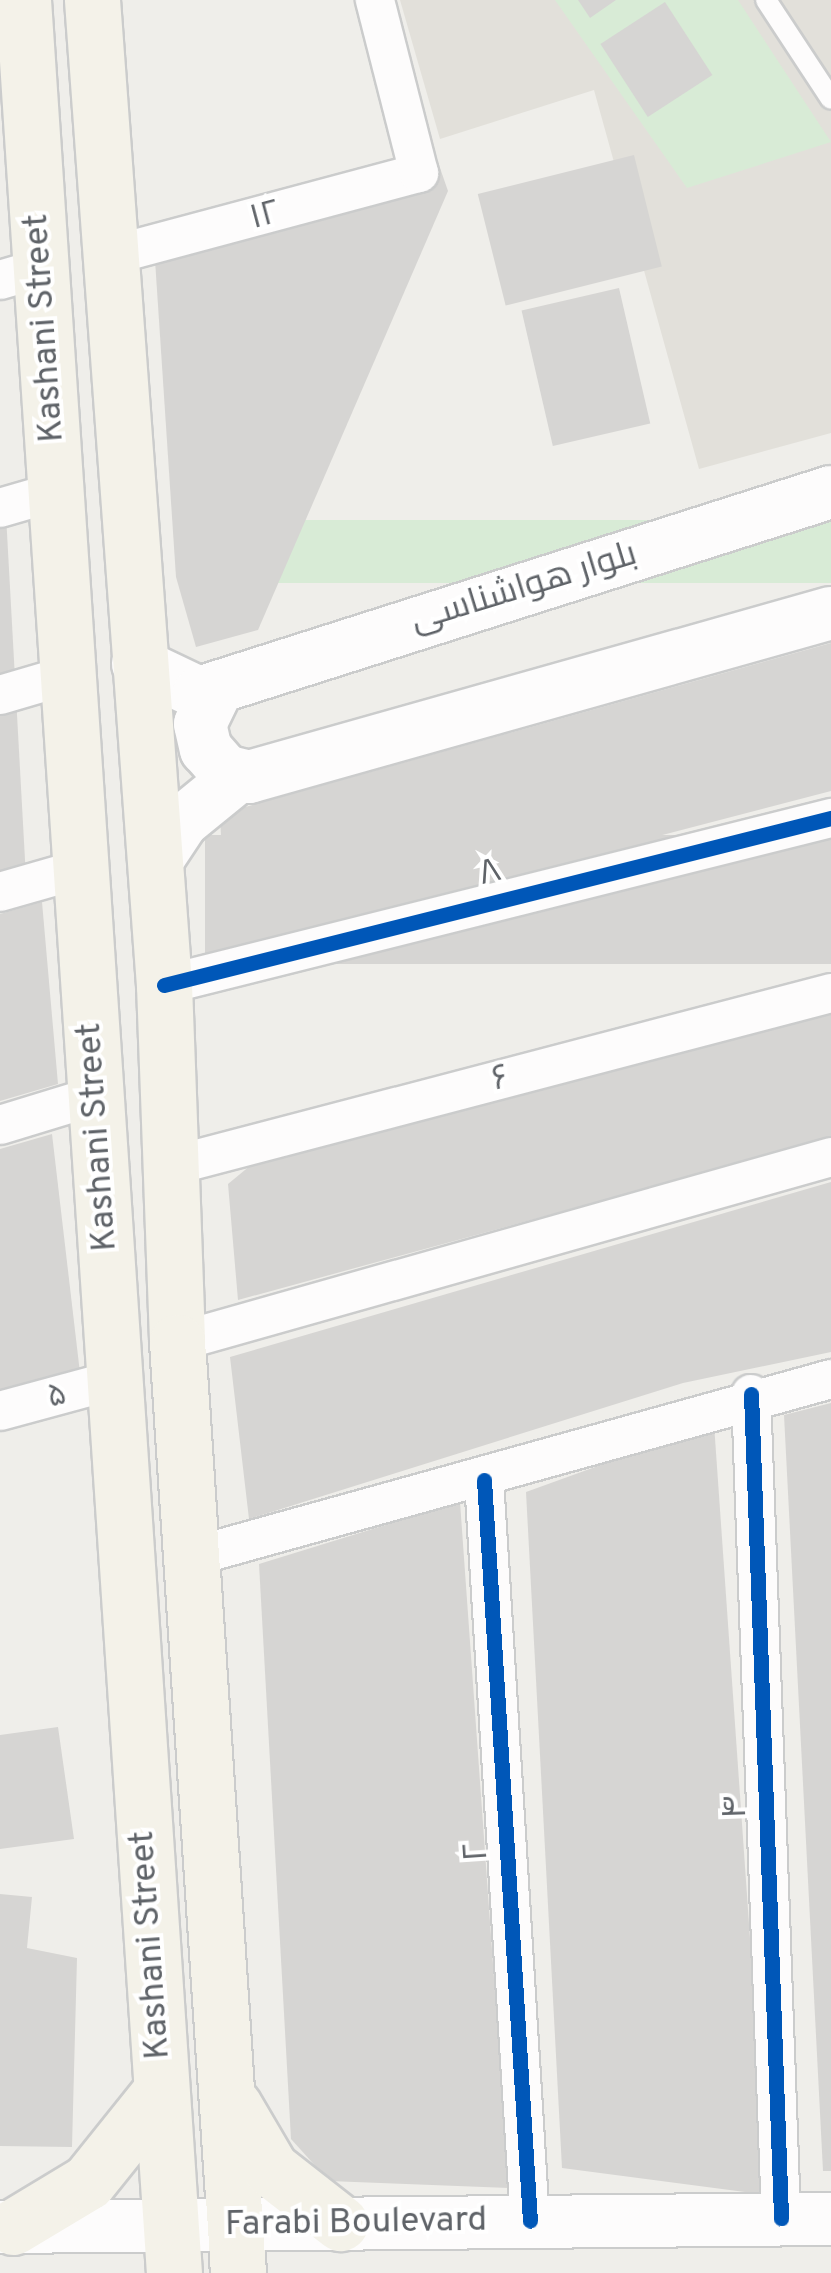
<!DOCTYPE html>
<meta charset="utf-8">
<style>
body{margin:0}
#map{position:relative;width:831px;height:2273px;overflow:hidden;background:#efeeea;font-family:Overpass,Cairo,sans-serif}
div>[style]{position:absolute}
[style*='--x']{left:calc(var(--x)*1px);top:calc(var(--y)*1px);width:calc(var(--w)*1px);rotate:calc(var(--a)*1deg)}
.education>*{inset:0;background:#e2e0da}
.green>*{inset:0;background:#d8ebd6;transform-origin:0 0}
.building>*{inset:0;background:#d6d5d3;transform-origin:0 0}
.roads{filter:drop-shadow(2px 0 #cbcccc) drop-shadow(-2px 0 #cbcccc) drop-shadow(0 2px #cbcccc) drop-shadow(0 -2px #cbcccc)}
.service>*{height:20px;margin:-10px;padding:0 10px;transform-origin:10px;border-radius:10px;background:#fdfcfc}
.minor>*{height:38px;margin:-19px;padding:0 19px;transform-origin:19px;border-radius:19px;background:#fdfcfc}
.secondary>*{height:52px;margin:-26px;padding:0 26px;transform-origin:26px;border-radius:26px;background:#fdfcfc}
.primary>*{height:55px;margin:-27.5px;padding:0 27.5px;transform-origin:27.5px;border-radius:27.5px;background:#f4f2e9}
.cycleway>*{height:15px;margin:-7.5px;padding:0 7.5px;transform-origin:7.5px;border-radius:7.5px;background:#0057b8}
span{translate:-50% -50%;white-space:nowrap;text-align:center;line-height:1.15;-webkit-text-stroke:8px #fff;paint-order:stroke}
.street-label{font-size:35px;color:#5f6368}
</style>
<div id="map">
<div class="education">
<div style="clip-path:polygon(400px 0,831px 0,831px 433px,699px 469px,594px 90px,440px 139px)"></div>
</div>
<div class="green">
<div style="clip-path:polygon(555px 0,738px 0,831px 142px,687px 188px)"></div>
<div style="left:831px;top:520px;width:63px;height:611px;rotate:90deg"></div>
</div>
<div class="building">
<div style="clip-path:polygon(578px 0,616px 0,590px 18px)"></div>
<div style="left:665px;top:2px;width:87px;height:77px;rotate:57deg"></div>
<div style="left:634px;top:155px;width:115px;height:161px;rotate:76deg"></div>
<div style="clip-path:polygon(440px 168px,448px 191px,258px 630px,196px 647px,176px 577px,155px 260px)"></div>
<div style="left:619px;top:288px;width:139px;height:100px;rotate:77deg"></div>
<div style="clip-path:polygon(6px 515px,26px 878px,0 886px,0 516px)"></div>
<div style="clip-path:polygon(831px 643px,831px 791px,226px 949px,220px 814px)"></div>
<div style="left:831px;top:835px;width:129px;height:626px;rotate:90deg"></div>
<div style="clip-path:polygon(42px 902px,58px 1084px,0 1101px,0 914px)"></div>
<div style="clip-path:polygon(831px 1009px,831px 1138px,238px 1300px,228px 1184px,251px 1165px)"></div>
<div style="clip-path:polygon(52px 1134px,80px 1373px,0 1395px,0 1149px)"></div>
<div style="clip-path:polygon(831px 1182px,831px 1352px,683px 1383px,249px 1519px,230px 1357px)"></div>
<div style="clip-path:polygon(831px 1403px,831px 2171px,823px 2171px,784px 1415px)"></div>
<div style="clip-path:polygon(714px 1424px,768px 2195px,562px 2168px,526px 1492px)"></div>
<div style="clip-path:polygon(460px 1502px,509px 2188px,329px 2181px,291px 2139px,259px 1564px)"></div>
<div style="clip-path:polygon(58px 1727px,74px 1839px,0 1849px,0 1735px)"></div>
<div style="clip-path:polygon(0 1894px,32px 1897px,27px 1948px,77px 1958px,72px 2147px,0 2146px)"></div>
</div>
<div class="roads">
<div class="service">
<div style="--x:766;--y:0;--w:118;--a:56.7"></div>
</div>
<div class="minor">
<div style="--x:109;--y:256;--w:321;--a:-15"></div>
<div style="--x:419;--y:173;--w:179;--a:-104.3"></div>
<div style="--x:0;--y:280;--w:43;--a:-16.3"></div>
<div style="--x:0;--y:508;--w:57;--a:-16.2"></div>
<div style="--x:0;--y:695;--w:71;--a:-16.4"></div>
<div style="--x:0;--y:892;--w:83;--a:-16"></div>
<div style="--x:164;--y:985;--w:688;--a:-14.06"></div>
<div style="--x:0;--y:1125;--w:99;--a:-17"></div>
<div style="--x:171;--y:1166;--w:682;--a:-14.69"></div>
<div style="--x:177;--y:1342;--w:680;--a:-15.79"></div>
<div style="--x:751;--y:1394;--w:825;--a:87.91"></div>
<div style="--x:0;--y:1411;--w:118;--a:-15.2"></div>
<div style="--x:484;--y:1480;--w:742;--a:86.45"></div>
<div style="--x:191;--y:1557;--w:664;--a:-15.54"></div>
</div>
<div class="secondary">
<div style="--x:138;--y:664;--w:68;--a:25.4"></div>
<div style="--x:199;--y:693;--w:663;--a:-17.64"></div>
<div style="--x:218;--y:687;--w:41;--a:115.9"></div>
<div style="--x:200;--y:724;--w:26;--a:77"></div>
<div style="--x:206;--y:749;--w:29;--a:49"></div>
<div style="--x:225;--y:771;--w:25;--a:14"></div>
<div style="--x:249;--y:777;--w:605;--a:-15.74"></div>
<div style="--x:155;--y:863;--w:49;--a:-56.6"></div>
<div style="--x:182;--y:822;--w:71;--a:-39.3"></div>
<div style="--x:0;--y:2227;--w:831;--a:-0.55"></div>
</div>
<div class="primary">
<div style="--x:23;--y:0;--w:2278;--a:86.2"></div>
<div style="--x:92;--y:0;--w:988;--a:85.82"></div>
<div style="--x:164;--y:985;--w:357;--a:87.9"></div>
<div style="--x:177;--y:1342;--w:933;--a:86.25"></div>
<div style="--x:234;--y:2106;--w:73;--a:59.6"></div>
<div style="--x:271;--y:2169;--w:88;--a:38"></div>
<div style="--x:13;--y:2227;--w:87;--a:-31"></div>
<div style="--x:88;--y:2182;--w:117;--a:-51.3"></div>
</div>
</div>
<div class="cycleway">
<div style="--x:164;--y:985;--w:688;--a:-14.06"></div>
<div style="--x:751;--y:1394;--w:825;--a:87.91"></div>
<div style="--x:484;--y:1480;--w:742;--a:86.45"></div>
</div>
<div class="street-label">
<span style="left:265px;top:216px;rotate:-15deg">۱۲</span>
<span style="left:45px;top:328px;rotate:-94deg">Kashani Street</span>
<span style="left:524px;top:588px;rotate:-17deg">بلوار هواشناسی</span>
<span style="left:490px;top:873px;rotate:-14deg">۸</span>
<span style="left:501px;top:1079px;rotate:-15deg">۶</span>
<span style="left:98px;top:1137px;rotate:-94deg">Kashani Street</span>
<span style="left:57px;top:1396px;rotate:-15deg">۵</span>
<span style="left:736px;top:1807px;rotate:-92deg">۴</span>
<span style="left:477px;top:1852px;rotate:-94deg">۲</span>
<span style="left:151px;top:1945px;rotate:-94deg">Kashani Street</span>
<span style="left:356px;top:2223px;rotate:-1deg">Farabi Boulevard</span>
</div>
</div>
